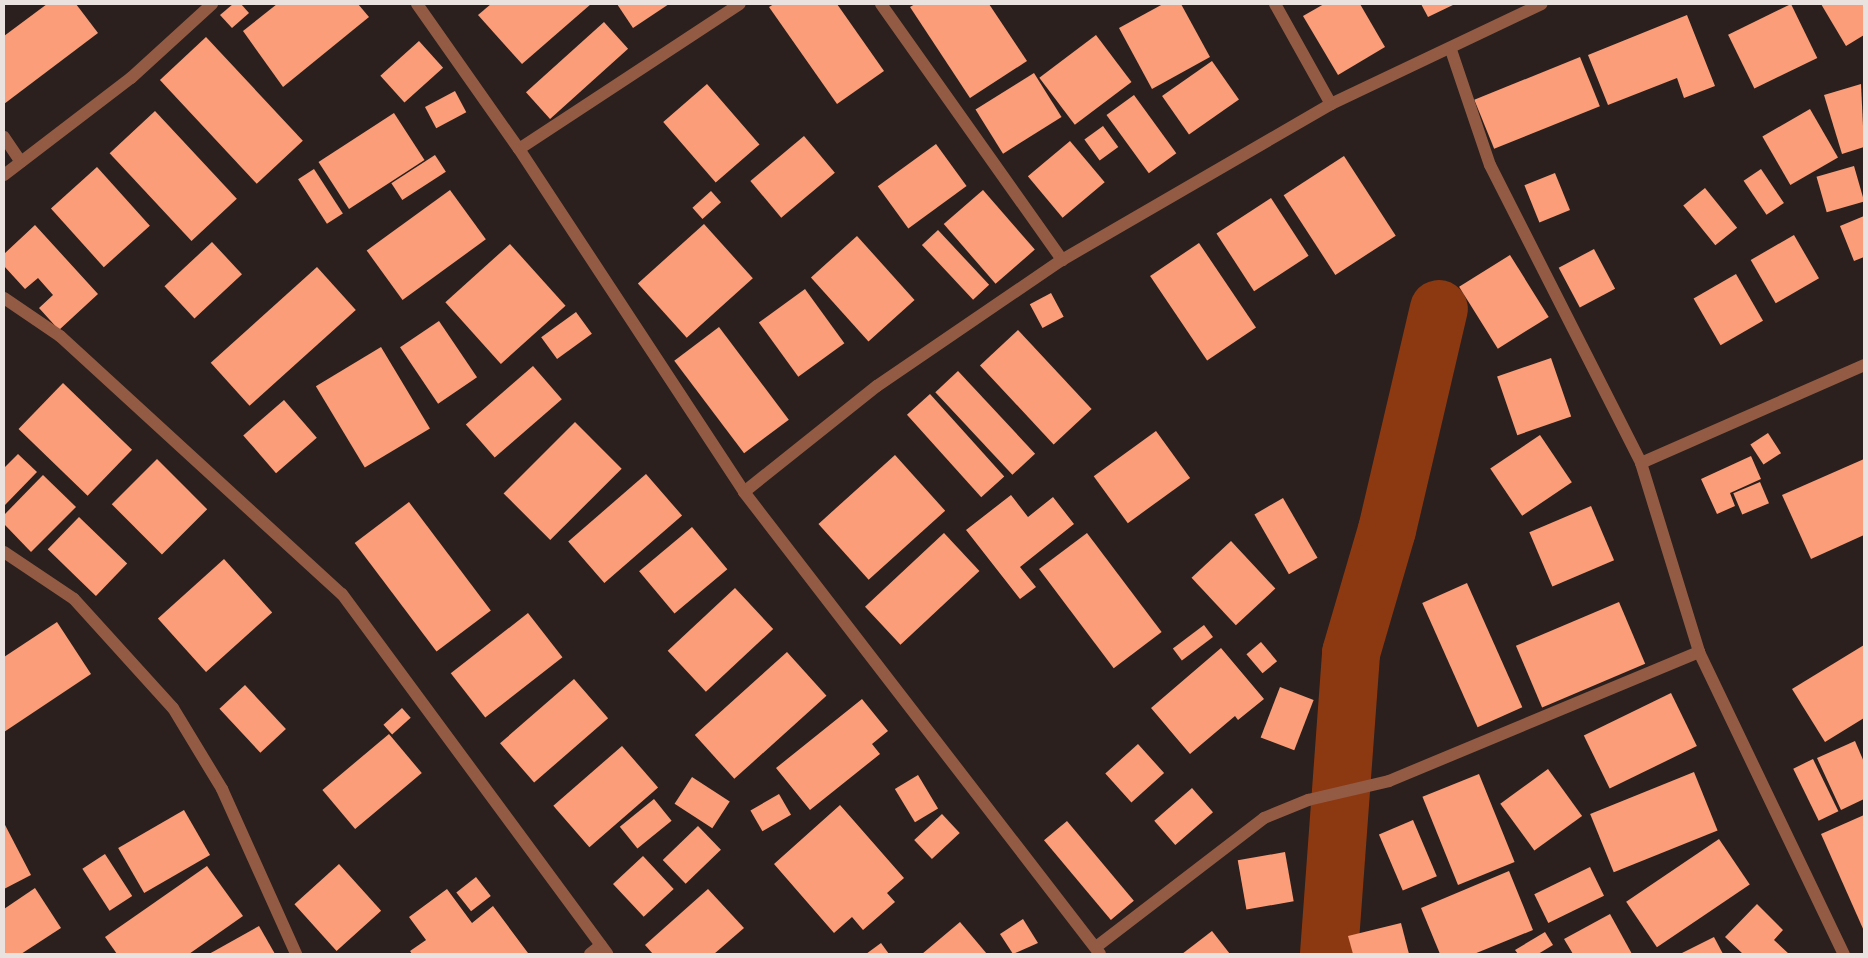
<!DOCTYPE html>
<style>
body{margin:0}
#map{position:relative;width:1868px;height:958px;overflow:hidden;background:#2b201d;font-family:Signika,sans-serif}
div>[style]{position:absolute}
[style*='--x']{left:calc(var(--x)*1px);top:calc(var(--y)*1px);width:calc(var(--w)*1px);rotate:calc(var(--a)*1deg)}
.river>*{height:58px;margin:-29px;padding:0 29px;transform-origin:29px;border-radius:29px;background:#8c3912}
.building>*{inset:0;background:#fb9d78;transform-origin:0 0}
.minor>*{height:12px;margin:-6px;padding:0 6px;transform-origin:6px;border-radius:6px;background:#945b44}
span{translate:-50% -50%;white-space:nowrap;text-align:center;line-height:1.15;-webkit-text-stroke:5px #2b201d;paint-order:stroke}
.frame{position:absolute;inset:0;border:5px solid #e9e2df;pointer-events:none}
</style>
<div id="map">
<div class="river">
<div style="--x:1329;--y:954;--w:302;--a:-85.8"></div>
<div style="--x:1351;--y:653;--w:128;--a:-73.7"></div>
<div style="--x:1387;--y:530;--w:227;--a:-76.8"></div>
</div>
<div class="building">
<div style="clip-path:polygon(47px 4px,76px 4px,98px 33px,4px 104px,4px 36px)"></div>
<div style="clip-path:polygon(233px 4px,241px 4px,249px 13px,232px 28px,220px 15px)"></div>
<div style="clip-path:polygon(277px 4px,358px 4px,369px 17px,283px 87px,243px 31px)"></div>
<div style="clip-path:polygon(491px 4px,591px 4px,522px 64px,478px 15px)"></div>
<div style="clip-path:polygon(617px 4px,669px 4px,633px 28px)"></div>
<div style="clip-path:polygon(774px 4px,837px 4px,884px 71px,837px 104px,769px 7px)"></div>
<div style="clip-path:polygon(915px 4px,989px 4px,1027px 61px,970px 98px,910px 7px)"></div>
<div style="clip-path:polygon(1163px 4px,1181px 4px,1210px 57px,1152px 89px,1119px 28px)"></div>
<div style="clip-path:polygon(1324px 4px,1360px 4px,1385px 47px,1338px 75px,1303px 16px)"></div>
<div style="clip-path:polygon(1421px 4px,1455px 4px,1428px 17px)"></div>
<div style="left:1791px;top:4px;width:60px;height:70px;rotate:64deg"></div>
<div style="clip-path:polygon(1821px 4px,1864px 4px,1864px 35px,1846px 46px)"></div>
<div style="clip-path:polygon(1687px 15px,1715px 86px,1684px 98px,1677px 78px,1608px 105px,1588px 55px)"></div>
<div style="left:604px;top:22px;width:36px;height:105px;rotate:48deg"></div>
<div style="left:1096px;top:35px;width:59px;height:71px;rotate:53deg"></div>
<div style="left:206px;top:37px;width:142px;height:63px;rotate:47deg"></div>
<div style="left:419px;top:41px;width:36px;height:52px;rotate:48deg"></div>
<div style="left:1580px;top:57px;width:53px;height:114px;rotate:68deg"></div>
<div style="left:1212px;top:61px;width:47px;height:61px;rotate:55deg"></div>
<div style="left:1034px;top:73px;width:52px;height:69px;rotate:58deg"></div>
<div style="left:707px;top:84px;width:80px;height:58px;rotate:49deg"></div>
<div style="clip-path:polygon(1861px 84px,1864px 147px,1842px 154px,1824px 95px)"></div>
<div style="left:455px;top:91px;width:24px;height:34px;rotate:62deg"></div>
<div style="left:1134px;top:95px;width:72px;height:34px;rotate:54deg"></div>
<div style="left:1810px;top:109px;width:56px;height:55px;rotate:60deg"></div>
<div style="left:155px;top:111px;width:120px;height:62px;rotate:47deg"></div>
<div style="left:394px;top:113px;width:56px;height:90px;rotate:57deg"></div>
<div style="left:1103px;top:126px;width:26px;height:23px;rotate:54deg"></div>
<div style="left:804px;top:136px;width:48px;height:70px;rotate:50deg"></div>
<div style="left:1070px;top:141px;width:54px;height:55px;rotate:50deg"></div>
<div style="left:936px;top:144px;width:52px;height:72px;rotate:54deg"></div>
<div style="left:435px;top:155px;width:20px;height:52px;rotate:57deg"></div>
<div style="left:1344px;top:156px;width:95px;height:72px;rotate:57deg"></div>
<div style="left:1854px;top:166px;width:37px;height:39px;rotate:74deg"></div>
<div style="left:97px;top:167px;width:79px;height:62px;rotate:48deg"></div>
<div style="left:314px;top:169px;width:53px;height:19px;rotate:57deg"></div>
<div style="left:1761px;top:169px;width:41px;height:21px;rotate:56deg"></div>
<div style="left:1555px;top:173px;width:40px;height:33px;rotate:68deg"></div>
<div style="left:1705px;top:188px;width:51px;height:28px;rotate:51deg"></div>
<div style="left:450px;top:190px;width:61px;height:103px;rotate:54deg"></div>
<div style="left:983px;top:190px;width:79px;height:52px;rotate:49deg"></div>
<div style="left:711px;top:191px;width:15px;height:25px;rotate:48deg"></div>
<div style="left:1271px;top:198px;width:69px;height:65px;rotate:57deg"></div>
<div style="clip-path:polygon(1864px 216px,1864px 257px,1854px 261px,1840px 226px)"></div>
<div style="left:704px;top:224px;width:73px;height:89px;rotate:48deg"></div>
<div style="clip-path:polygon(35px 225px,98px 294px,59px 330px,39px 308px,53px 295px,38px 278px,25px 289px,4px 266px,4px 254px)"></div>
<div style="left:938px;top:230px;width:75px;height:22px;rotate:47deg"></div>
<div style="left:1794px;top:235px;width:50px;height:50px;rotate:60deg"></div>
<div style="left:857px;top:236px;width:86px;height:62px;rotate:48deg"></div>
<div style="left:212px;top:242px;width:44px;height:65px;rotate:47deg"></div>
<div style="left:1199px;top:243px;width:102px;height:59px;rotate:56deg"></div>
<div style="left:510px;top:244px;width:83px;height:87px;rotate:48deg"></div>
<div style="left:1594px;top:249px;width:45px;height:40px;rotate:62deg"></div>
<div style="left:1510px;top:255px;width:73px;height:60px;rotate:58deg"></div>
<div style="left:317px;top:267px;width:58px;height:143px;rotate:48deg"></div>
<div style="left:1736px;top:274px;width:54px;height:49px;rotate:60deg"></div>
<div style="left:805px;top:289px;width:67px;height:57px;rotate:54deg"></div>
<div style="left:1051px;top:293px;width:27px;height:24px;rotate:62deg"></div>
<div style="left:576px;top:312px;width:27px;height:43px;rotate:54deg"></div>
<div style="left:439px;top:321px;width:68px;height:47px;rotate:56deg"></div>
<div style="left:719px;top:327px;width:116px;height:56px;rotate:53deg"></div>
<div style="left:1018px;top:330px;width:108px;height:52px;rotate:47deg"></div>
<div style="left:381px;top:347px;width:95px;height:76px;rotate:59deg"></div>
<div style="left:1551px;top:358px;width:62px;height:57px;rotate:71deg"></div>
<div style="left:533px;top:366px;width:44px;height:89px;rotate:49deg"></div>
<div style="left:958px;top:371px;width:113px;height:31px;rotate:47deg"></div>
<div style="left:63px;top:383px;width:96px;height:64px;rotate:44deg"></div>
<div style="left:930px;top:394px;width:111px;height:31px;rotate:48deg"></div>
<div style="left:284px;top:400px;width:50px;height:54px;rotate:49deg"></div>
<div style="left:575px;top:422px;width:66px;height:101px;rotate:45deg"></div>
<div style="left:1156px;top:431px;width:58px;height:77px;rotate:54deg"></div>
<div style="left:1768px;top:433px;width:24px;height:21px;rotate:57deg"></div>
<div style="left:1540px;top:435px;width:57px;height:60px;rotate:56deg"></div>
<div style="clip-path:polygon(18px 454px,37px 472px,4px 506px,4px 468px)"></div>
<div style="left:895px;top:455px;width:75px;height:103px;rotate:48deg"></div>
<div style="clip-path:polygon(1751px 456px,1761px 479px,1730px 493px,1735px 506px,1717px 514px,1701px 479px)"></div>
<div style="left:157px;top:459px;width:71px;height:64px;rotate:45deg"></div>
<div style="clip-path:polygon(1864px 459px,1864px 535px,1811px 559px,1782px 495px)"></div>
<div style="left:646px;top:474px;width:55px;height:103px;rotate:49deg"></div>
<div style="clip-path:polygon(43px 475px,76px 507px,31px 552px,4px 524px,4px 515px)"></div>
<div style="left:1760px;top:482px;width:23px;height:29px;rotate:67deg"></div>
<div style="clip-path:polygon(1011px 495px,1028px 517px,1053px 497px,1074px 524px,1020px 567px,1036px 587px,1020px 599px,966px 530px)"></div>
<div style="left:1283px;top:498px;width:69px;height:33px;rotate:60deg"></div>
<div style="left:409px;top:502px;width:136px;height:68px;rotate:53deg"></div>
<div style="left:1591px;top:506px;width:59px;height:67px;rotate:67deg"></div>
<div style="left:79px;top:517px;width:67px;height:45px;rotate:44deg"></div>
<div style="left:692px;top:527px;width:55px;height:69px;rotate:50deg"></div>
<div style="left:944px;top:533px;width:52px;height:108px;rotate:47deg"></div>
<div style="left:1087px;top:533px;width:124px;height:60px;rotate:53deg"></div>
<div style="left:1231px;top:541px;width:65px;height:54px;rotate:47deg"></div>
<div style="left:224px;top:559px;width:72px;height:89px;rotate:48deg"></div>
<div style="left:1467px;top:583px;width:136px;height:49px;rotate:66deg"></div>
<div style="left:735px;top:588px;width:56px;height:92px;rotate:47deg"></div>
<div style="left:1619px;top:602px;width:67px;height:112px;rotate:67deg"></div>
<div style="left:528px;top:613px;width:56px;height:98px;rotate:52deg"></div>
<div style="clip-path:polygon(57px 622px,91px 674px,4px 732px,4px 657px)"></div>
<div style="left:1204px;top:625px;width:15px;height:39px;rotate:53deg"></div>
<div style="left:1261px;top:642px;width:25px;height:19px;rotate:50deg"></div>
<div style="clip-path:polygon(1864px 645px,1864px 718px,1825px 742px,1792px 689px)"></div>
<div style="clip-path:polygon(1221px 648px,1264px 699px,1238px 720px,1235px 716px,1190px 754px,1151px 708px)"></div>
<div style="left:787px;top:652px;width:59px;height:124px;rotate:48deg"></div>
<div style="left:574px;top:679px;width:52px;height:98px;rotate:49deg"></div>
<div style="left:245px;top:685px;width:60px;height:35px;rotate:47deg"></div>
<div style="left:1280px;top:687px;width:36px;height:54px;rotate:21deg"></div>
<div style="left:1671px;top:693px;width:59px;height:97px;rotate:64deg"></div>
<div style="clip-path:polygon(862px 699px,888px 731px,872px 744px,880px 754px,810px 810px,776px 768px)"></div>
<div style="left:402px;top:708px;width:13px;height:25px;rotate:48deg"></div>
<div style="left:389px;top:734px;width:51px;height:87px;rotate:50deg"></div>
<div style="clip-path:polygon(1855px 741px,1864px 762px,1864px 799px,1841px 810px,1817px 758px)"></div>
<div style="left:1138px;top:744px;width:39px;height:44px;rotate:48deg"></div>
<div style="left:622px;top:746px;width:55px;height:91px;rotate:49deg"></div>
<div style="left:1813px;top:759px;width:58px;height:22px;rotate:64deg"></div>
<div style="left:1548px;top:769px;width:58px;height:59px;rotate:54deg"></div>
<div style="left:1694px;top:772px;width:63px;height:112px;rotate:68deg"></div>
<div style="left:1479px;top:774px;width:95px;height:61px;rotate:68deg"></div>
<div style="left:918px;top:775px;width:39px;height:27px;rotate:59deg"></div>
<div style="left:692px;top:777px;width:45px;height:32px;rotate:33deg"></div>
<div style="left:1192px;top:788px;width:32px;height:50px;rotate:49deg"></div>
<div style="left:779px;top:794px;width:24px;height:33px;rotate:60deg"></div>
<div style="left:654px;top:799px;width:28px;height:44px;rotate:51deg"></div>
<div style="clip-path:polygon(840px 805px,904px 878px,887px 893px,895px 902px,863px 930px,852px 917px,834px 933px,774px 864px)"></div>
<div style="left:184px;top:810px;width:52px;height:76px;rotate:60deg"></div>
<div style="left:942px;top:814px;width:26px;height:38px;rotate:47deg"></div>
<div style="clip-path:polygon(1864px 815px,1864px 931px,1821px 834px)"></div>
<div style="left:1413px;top:820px;width:61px;height:37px;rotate:67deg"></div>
<div style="left:1067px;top:821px;width:104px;height:30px;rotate:50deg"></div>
<div style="clip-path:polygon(4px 823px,31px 875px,4px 889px)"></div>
<div style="left:698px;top:826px;width:33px;height:49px;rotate:46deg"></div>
<div style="left:1719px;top:839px;width:55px;height:112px;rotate:56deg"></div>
<div style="left:1285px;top:852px;width:50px;height:48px;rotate:80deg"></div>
<div style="left:105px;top:854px;width:50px;height:27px;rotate:57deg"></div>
<div style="left:643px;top:856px;width:45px;height:41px;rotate:47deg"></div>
<div style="left:339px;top:864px;width:63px;height:60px;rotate:48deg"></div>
<div style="clip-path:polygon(207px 866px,243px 916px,189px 954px,117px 954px,105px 937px)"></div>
<div style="left:1590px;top:867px;width:32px;height:62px;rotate:64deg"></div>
<div style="clip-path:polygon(1509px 871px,1533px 930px,1474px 954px,1440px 954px,1421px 908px)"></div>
<div style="left:476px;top:877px;width:24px;height:25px;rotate:52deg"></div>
<div style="clip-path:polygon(35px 888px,61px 928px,21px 954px,4px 954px,4px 909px)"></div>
<div style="clip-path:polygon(447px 889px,472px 923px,493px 906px,528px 953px,412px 954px,410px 951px,426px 940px,409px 917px)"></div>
<div style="clip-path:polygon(708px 889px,744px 928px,714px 954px,653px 954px,645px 945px)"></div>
<div style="clip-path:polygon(1757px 904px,1783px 930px,1774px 940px,1789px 954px,1743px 954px,1725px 937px)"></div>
<div style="clip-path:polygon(1610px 914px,1632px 954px,1573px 954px,1564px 939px)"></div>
<div style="clip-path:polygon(1023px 919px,1038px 943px,1013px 954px,1000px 934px)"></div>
<div style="clip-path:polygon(960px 922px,987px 954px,922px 954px)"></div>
<div style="clip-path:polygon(1401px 923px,1409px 954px,1353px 954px,1348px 936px)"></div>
<div style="clip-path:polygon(259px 926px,275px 954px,209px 954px)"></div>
<div style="clip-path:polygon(1212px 931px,1230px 954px,1182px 954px)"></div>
<div style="clip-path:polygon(1545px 932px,1553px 945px,1538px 954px,1518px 954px,1515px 950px)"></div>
<div style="clip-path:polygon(1714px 937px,1723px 954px,1680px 954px)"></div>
<div style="clip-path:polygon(881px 943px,889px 954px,866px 954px)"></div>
</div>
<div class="minor">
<div style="--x:417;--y:4;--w:177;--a:54.9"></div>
<div style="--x:519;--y:149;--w:410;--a:56.7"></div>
<div style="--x:744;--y:492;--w:583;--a:52.38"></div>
<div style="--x:881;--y:4;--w:314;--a:54.7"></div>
<div style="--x:1275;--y:4;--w:115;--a:60.8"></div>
<div style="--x:1451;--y:50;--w:121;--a:71.3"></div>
<div style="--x:1490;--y:165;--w:334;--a:63.1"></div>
<div style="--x:1641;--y:463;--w:198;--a:72.9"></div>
<div style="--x:1699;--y:652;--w:335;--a:64.4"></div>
<div style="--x:4;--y:137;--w:30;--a:56"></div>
<div style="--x:519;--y:149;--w:264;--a:-33.3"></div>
<div style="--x:4;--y:175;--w:160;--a:-37.4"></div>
<div style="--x:131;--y:78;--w:110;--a:-42.4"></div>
<div style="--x:4;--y:298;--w:68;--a:34.2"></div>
<div style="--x:60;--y:336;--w:382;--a:42.5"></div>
<div style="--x:342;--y:594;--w:447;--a:53.6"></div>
<div style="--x:1641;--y:463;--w:244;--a:-23.7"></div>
<div style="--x:744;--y:492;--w:170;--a:-38.6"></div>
<div style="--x:877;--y:386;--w:224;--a:-34.3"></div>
<div style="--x:1062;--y:260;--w:311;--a:-30.1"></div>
<div style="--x:1331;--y:104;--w:233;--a:-25.4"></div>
<div style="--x:4;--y:552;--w:84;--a:33.9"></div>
<div style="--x:74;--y:599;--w:147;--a:47.8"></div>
<div style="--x:173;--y:708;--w:95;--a:58.8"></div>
<div style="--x:222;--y:789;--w:181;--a:65.8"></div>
<div style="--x:1096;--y:947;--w:212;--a:-37.5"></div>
<div style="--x:1264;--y:818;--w:48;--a:-22.2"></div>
<div style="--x:1308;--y:800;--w:83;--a:-13.2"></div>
<div style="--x:1389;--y:781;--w:336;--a:-22.6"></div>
<div style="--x:590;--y:954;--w:14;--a:-39"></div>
</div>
<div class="frame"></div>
</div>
